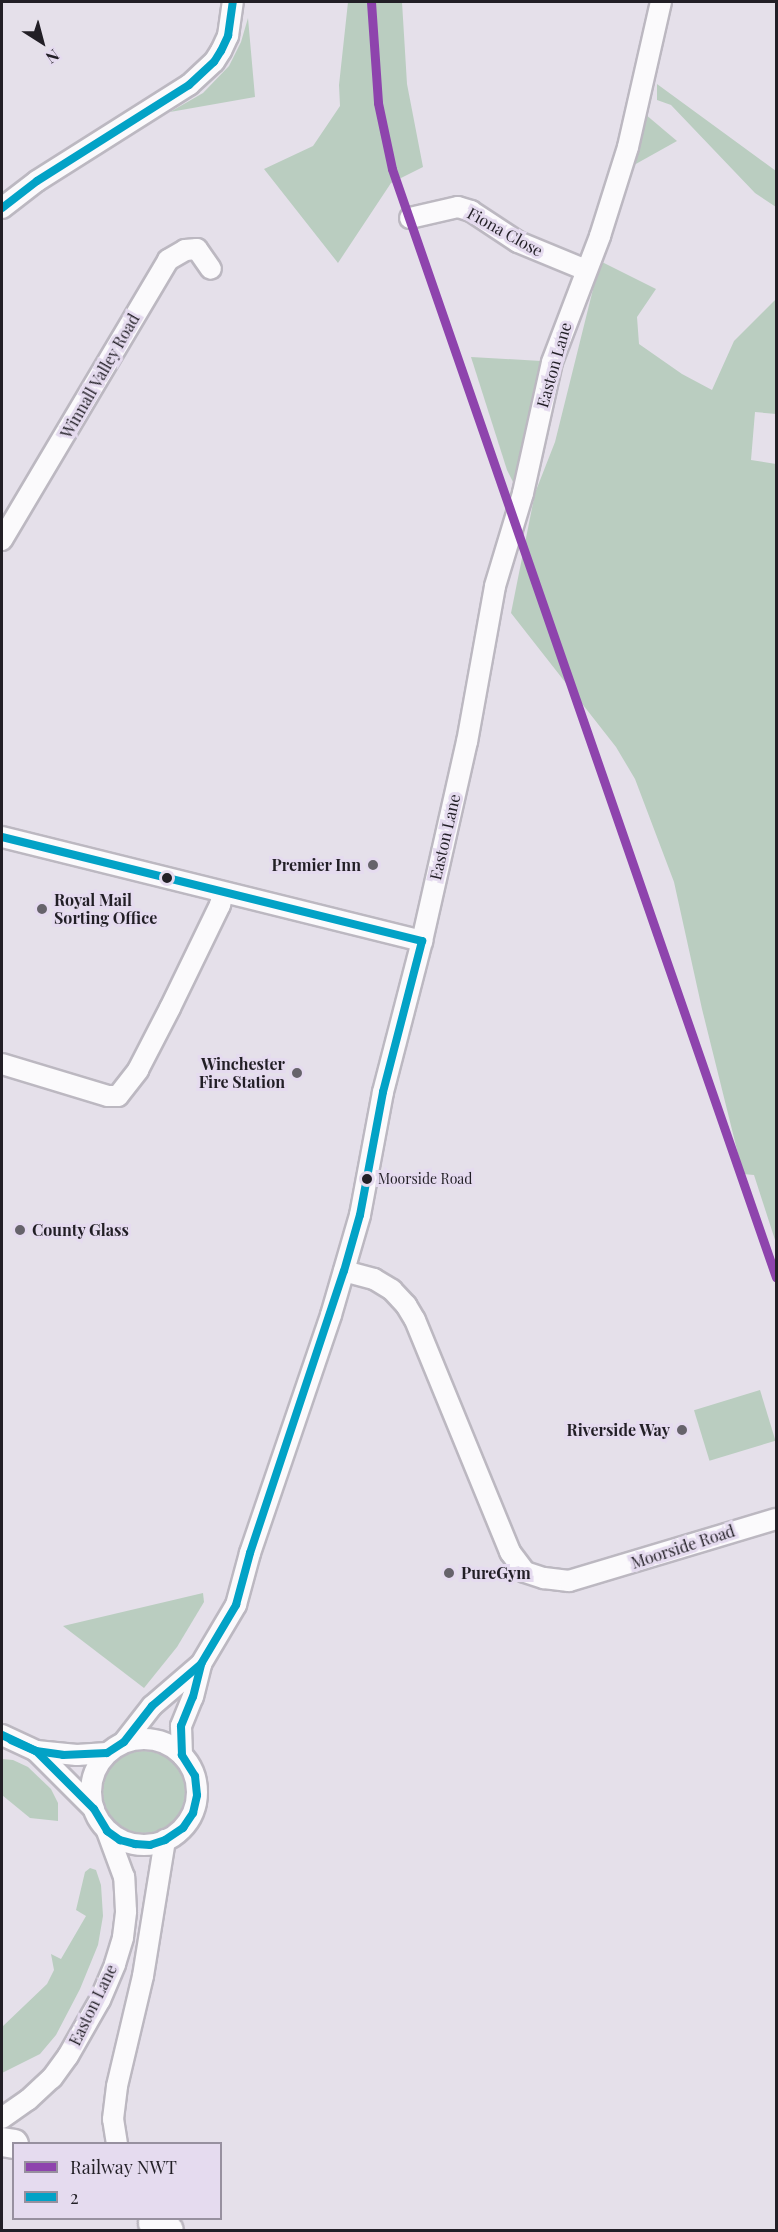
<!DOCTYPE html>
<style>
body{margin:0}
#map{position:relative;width:778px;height:2232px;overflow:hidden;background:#e5e0ea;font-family:"Playfair Display",serif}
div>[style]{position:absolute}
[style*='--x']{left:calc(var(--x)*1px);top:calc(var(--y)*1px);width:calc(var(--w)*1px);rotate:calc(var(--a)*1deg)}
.green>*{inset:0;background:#bacdc0;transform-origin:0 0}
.round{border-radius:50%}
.roads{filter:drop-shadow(2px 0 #bcb8c1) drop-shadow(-2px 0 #bcb8c1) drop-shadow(0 2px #bcb8c1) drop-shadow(0 -2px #bcb8c1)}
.minor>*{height:20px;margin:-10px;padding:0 10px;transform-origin:10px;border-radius:10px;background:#fbfafc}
.minor>.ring{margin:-10px;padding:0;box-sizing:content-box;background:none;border:20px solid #fbfafc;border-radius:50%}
.highway>*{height:28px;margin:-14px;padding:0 14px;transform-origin:14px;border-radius:14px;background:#fbfafc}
.bus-1>*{height:8px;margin:-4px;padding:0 4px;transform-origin:4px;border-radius:4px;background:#02a2c6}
.rail-1>*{height:9px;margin:-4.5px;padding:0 4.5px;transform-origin:4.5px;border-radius:4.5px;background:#8e44ad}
.dots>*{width:16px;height:16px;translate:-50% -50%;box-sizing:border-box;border:3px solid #e5dbef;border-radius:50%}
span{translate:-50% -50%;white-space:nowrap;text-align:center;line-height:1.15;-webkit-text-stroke:6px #e5dbef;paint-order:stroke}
.bus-label{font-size:14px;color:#221f26}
.left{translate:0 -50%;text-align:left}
.street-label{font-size:16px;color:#221f26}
.poi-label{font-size:16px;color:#221f26;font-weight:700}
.right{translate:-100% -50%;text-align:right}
.frame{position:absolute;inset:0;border:3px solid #221f26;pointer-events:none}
.legend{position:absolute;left:12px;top:2142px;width:210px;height:78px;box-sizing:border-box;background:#e5dbef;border:2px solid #97909f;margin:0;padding:8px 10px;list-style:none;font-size:18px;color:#221f26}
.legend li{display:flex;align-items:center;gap:12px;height:30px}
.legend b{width:30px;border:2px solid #97909f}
.north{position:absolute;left:12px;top:12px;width:60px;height:60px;-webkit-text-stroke:4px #e5dbef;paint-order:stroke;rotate:144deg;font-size:16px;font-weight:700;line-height:24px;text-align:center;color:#221f26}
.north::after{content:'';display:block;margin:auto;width:21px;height:27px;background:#221f26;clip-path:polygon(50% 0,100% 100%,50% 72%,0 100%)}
</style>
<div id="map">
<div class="green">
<div style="clip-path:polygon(348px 2px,402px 2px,407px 84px,423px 167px,391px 183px,338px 263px,264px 169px,313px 146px,340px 106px,339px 85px)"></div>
<div style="clip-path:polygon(248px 18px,255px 97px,170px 112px,203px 93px,229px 66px,241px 42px)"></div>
<div style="clip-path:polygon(657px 84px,776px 171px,776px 207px,755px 193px,671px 105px,657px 100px)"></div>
<div style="clip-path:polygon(645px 114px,677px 141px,634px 165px)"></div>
<div style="clip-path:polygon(600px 261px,656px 289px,637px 317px,639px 344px,682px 374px,712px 390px,734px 341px,776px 299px,776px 414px,755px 412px,751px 460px,776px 464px,776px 1243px,754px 1175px,743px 1174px,702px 1009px,674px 882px,635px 779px,616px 747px,511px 613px,535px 493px,555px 442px)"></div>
<div style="clip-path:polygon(471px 357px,541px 361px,514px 484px,507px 470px)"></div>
<div style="left:760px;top:1390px;width:53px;height:69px;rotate:73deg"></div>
<div style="clip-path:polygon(203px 1593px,204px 1602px,177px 1647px,144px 1688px,63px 1626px)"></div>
<div class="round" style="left:103px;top:1751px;width:82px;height:82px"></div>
<div style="clip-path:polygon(2px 1759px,13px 1760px,28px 1767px,51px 1789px,58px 1803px,58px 1821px,30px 1818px,2px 1795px)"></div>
<div style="clip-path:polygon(90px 1868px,96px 1870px,101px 1885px,103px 1916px,98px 1945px,80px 1989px,56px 2035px,40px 2054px,2px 2073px,2px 2027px,47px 1984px,54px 1970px,51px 1954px,61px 1959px,86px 1916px,76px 1910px,85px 1872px)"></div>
</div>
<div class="roads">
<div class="minor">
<div style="--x:2;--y:208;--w:44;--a:-37.6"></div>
<div style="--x:37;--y:181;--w:180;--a:-32.3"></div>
<div style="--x:189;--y:85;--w:34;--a:-43"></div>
<div style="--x:214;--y:62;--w:13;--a:-58"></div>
<div style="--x:221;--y:51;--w:17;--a:-65"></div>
<div style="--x:228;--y:36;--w:34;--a:-82"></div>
<div style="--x:410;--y:218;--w:49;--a:-12.9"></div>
<div style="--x:458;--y:207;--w:14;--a:17"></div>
<div style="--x:471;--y:211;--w:56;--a:33.4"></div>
<div style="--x:518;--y:242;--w:74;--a:22.4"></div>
<div style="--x:2;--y:540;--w:326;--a:-59.3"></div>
<div style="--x:168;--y:260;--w:20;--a:-30"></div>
<div style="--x:185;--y:250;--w:12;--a:-5"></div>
<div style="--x:197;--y:249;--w:24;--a:55"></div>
<div style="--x:2;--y:837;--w:433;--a:13.9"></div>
<div style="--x:2;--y:1064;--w:111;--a:16.8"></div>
<div style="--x:108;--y:1096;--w:10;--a:0"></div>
<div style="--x:118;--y:1096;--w:33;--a:-52"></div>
<div style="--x:138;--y:1070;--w:70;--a:-62.7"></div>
<div style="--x:170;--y:1008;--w:114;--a:-64.1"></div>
<div style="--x:220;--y:905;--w:12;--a:-76"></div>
<div style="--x:344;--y:1271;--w:31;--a:15"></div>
<div style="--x:374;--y:1279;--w:21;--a:31"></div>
<div style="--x:392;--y:1290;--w:21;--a:47"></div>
<div style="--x:406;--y:1305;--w:17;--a:59"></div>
<div style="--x:415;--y:1320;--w:251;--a:67.7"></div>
<div style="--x:510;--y:1552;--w:25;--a:53"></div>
<div style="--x:525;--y:1572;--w:20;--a:18"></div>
<div style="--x:544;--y:1578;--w:25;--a:7"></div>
<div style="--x:569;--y:1581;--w:216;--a:-16.7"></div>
<div style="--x:2;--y:1735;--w:38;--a:25"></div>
<div style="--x:36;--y:1751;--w:41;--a:5.6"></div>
<div style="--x:77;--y:1755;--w:30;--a:-4"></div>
<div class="ring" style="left:91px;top:1739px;width:86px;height:86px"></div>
<div style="--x:124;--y:1742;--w:46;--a:-52.1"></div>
<div style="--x:152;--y:1706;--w:65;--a:-40.6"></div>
<div style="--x:36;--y:1751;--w:82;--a:45"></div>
<div style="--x:182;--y:1755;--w:29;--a:-92"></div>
<div style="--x:181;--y:1726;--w:31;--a:-68"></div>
<div style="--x:193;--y:1697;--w:34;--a:-76"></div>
<div style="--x:201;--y:1664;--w:69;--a:-59.3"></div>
<div style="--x:236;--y:1605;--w:54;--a:-74.9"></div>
<div style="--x:250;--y:1553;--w:251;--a:-71.2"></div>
<div style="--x:331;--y:1315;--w:104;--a:-73.8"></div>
<div style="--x:360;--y:1215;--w:125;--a:-79.4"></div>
<div style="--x:383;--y:1092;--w:156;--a:-75.5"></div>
<div style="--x:422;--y:941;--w:204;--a:-77.3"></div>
<div style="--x:467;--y:742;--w:158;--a:-79.8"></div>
<div style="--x:495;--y:586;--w:97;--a:-73.2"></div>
<div style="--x:523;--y:493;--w:134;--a:-77.5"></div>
<div style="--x:552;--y:362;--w:135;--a:-69.1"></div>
<div style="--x:600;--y:236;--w:93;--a:-72.5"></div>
<div style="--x:628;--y:147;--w:149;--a:-77.2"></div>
<div style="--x:2;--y:2118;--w:32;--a:-35"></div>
<div style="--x:28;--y:2100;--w:33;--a:-43"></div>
<div style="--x:52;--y:2078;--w:27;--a:-54"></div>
<div style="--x:68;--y:2056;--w:64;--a:-60.3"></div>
<div style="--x:100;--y:2000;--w:39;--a:-67"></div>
<div style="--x:115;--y:1964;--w:28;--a:-73"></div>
<div style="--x:123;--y:1937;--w:26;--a:-83"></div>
<div style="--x:126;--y:1911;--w:34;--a:-93"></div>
<div style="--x:124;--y:1877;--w:49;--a:-110.3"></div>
<div style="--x:117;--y:2144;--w:25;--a:-99"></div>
<div style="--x:113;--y:2119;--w:33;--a:-83"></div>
<div style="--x:117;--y:2086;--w:113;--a:-76.7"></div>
<div style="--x:143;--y:1976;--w:138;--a:-80.8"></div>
</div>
<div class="highway">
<div style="--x:2;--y:2142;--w:12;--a:9"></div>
<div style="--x:153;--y:2223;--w:17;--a:24"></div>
</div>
</div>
<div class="bus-1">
<div style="--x:2;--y:208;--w:44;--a:-37.6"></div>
<div style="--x:37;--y:181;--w:180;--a:-32.3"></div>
<div style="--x:189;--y:85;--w:34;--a:-43"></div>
<div style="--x:214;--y:62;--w:13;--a:-58"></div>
<div style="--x:221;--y:51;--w:17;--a:-65"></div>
<div style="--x:228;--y:36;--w:34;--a:-82"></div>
<div style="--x:2;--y:837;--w:433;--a:13.9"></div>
<div style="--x:2;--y:1735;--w:38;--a:25"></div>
<div style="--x:36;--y:1751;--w:82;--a:45"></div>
<div style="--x:94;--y:1809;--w:26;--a:59"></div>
<div style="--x:107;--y:1831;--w:16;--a:35"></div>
<div style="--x:120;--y:1840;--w:16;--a:15"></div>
<div style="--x:135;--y:1844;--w:15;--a:4"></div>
<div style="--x:150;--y:1845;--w:16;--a:-18"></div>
<div style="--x:165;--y:1840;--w:22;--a:-34"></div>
<div style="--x:183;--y:1828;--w:18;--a:-56"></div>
<div style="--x:193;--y:1813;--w:18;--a:-77"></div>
<div style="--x:197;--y:1795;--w:19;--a:-96"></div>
<div style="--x:195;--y:1776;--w:25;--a:-122"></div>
<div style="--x:11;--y:1740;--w:27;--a:24"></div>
<div style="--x:36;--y:1751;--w:27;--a:8"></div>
<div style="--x:63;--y:1755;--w:44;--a:-2.6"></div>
<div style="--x:107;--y:1753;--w:20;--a:-33"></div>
<div style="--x:124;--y:1742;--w:46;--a:-52.1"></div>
<div style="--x:152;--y:1706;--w:65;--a:-40.6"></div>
<div style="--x:182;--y:1755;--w:29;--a:-92"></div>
<div style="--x:181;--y:1726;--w:31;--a:-68"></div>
<div style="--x:193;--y:1697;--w:34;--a:-76"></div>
<div style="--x:201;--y:1664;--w:69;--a:-59.3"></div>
<div style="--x:236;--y:1605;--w:54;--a:-74.9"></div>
<div style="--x:250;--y:1553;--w:297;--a:-71.6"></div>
<div style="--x:344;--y:1271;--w:58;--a:-74.1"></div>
<div style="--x:360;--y:1215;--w:125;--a:-79.4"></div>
<div style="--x:383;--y:1092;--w:156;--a:-75.5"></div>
</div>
<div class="rail-1">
<div style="--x:371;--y:2;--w:101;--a:86"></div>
<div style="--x:378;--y:103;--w:67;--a:78"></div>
<div style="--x:392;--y:169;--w:1173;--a:70.89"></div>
</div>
<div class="dots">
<div style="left:373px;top:865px;background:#66636b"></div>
<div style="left:167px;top:878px;background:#221f26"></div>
<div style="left:42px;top:909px;background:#66636b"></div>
<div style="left:297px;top:1073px;background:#66636b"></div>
<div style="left:367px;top:1179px;background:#221f26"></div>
<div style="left:20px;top:1230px;background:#66636b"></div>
<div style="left:682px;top:1430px;background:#66636b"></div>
<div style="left:449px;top:1573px;background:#66636b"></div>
</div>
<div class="bus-label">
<span class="left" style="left:378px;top:1179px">Moorside Road</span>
</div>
<div class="street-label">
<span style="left:505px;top:232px;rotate:29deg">Fiona Close</span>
<span style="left:554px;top:365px;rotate:-74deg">Easton Lane</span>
<span style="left:100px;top:376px;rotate:-60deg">Winnall Valley Road</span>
<span style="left:445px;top:837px;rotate:-77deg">Easton Lane</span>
<span style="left:683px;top:1547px;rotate:-18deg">Moorside Road</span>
<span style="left:93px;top:2005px;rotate:-64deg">Easton Lane</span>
</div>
<div class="poi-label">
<span class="right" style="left:361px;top:865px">Premier Inn</span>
<span class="left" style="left:54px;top:909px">Royal Mail<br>Sorting Office</span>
<span class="right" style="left:285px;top:1073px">Winchester<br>Fire Station</span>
<span class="left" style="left:32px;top:1230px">County Glass</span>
<span class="right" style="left:670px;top:1430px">Riverside Way</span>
<span class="left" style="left:461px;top:1573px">PureGym</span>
</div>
<div class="frame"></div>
<ul class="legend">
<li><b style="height:8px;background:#8e44ad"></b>Railway NWT</li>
<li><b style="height:8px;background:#02a2c6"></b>2</li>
</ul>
<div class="north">N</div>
</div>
